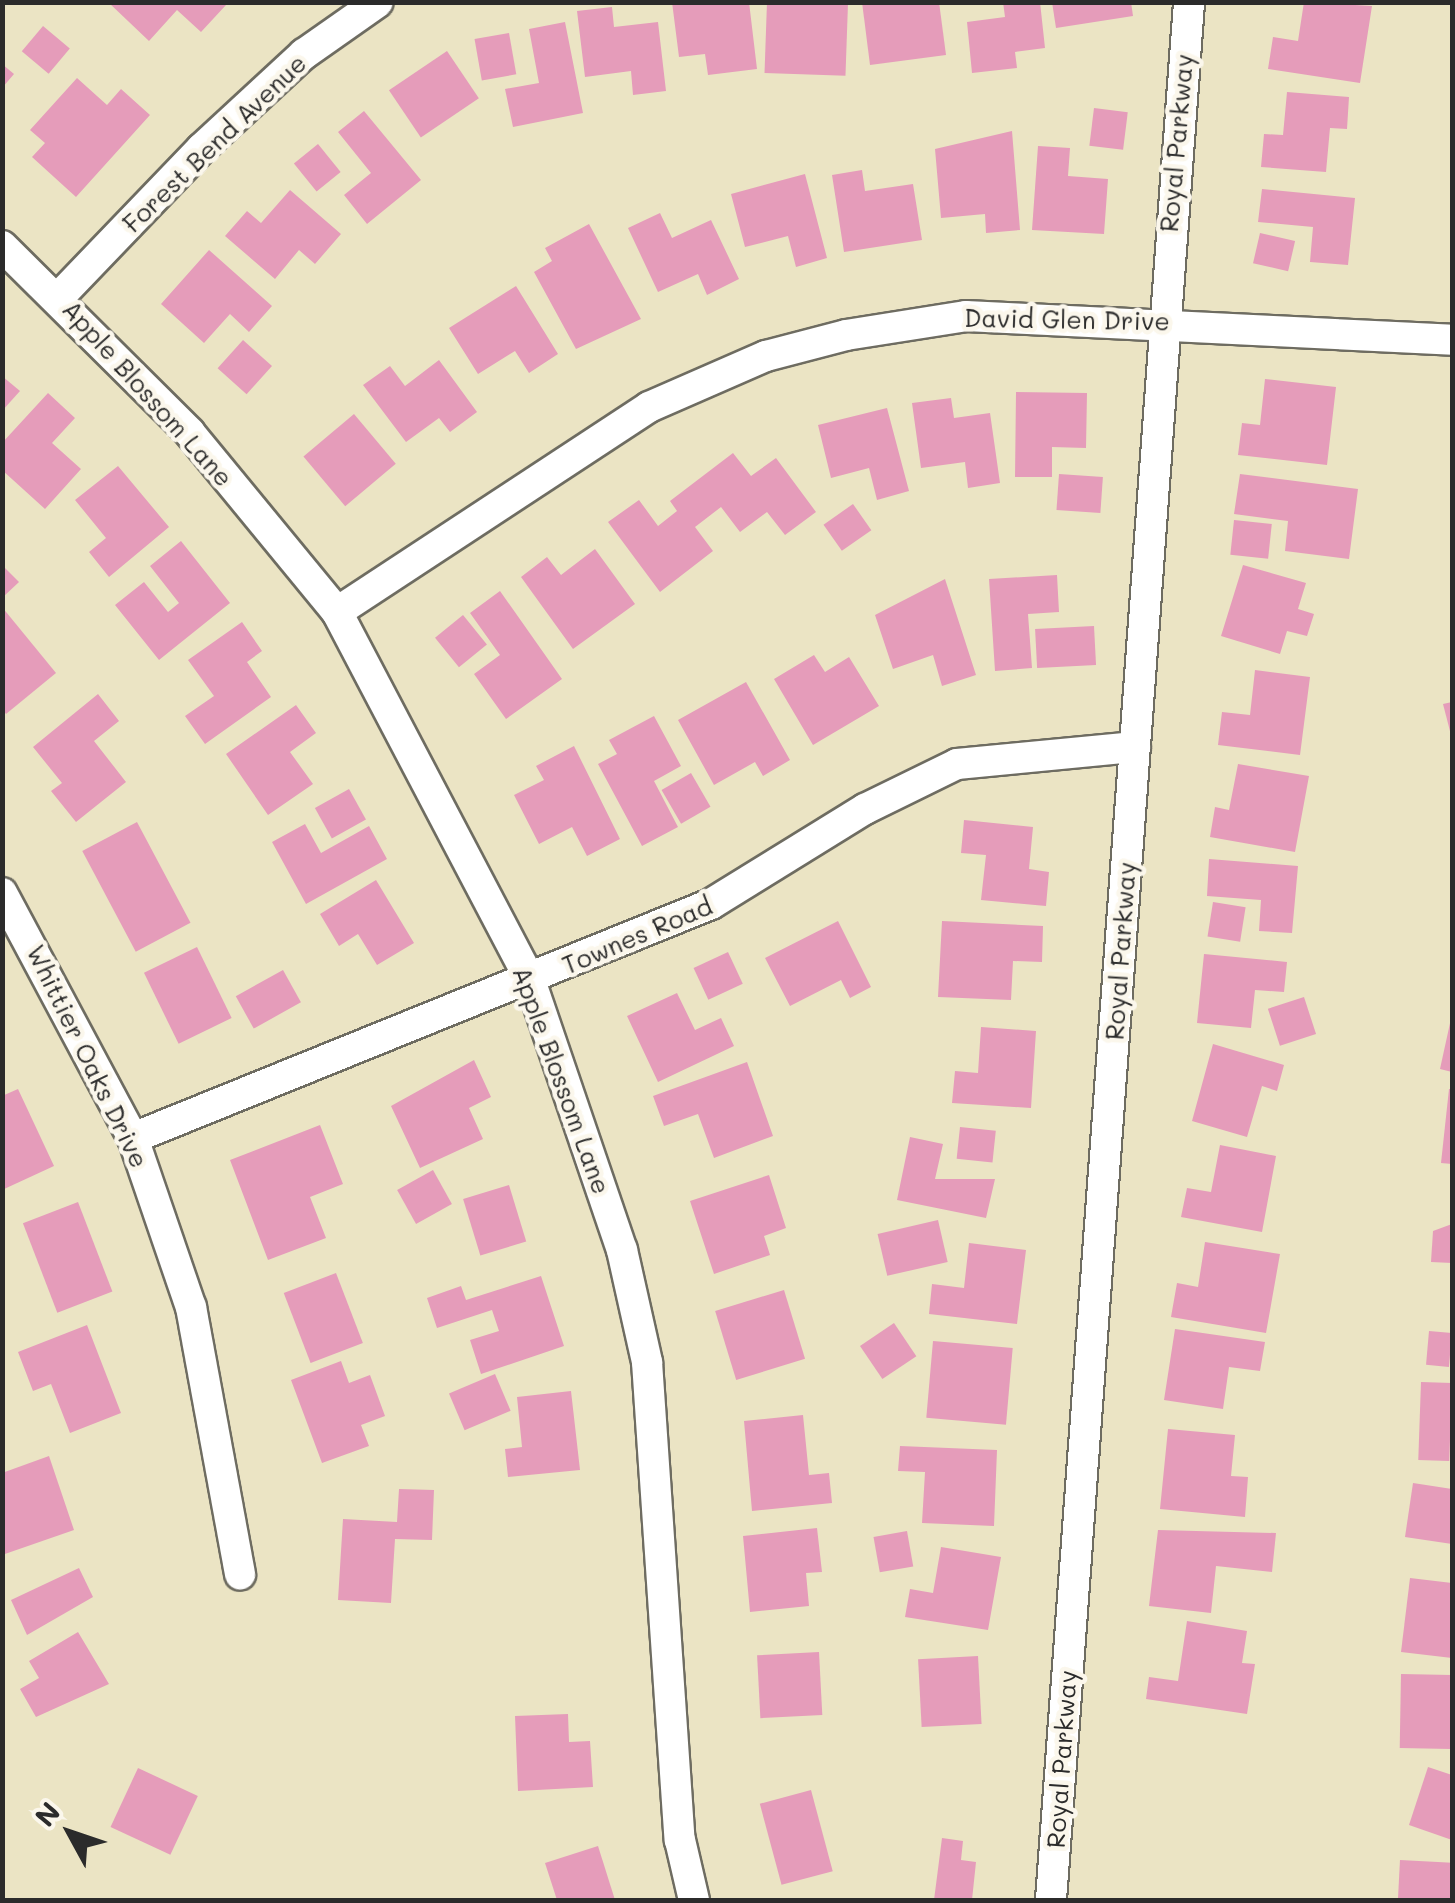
<!DOCTYPE html>
<style>
body{margin:0}
#map{position:relative;width:1455px;height:1903px;overflow:hidden;background:#ebe4c4;font-family:Mali,sans-serif}
div>[style]{position:absolute}
[style*='--x']{left:calc(var(--x)*1px);top:calc(var(--y)*1px);width:calc(var(--w)*1px);rotate:calc(var(--a)*1deg)}
.building>*{inset:0;background:#e59cba;transform-origin:0 0}
.roads{filter:drop-shadow(2px 0 #6e6c61) drop-shadow(-2px 0 #6e6c61) drop-shadow(0 2px #6e6c61) drop-shadow(0 -2px #6e6c61)}
.minor>*{height:30px;margin:-15px;padding:0 15px;transform-origin:15px;border-radius:15px;background:#fff}
span{translate:-50% -50%;white-space:nowrap;text-align:center;line-height:1.15;-webkit-text-stroke:9px #fbf7ec;paint-order:stroke}
.street-label{font-size:25px;color:#2b2b2b}
.frame{position:absolute;inset:0;border:5px solid #2b2b2b;pointer-events:none}
.north{position:absolute;left:20px;top:1783px;width:100px;height:100px;-webkit-text-stroke:8px #fbf7ec;paint-order:stroke;rotate:310deg;font-size:28px;font-weight:700;line-height:40px;text-align:center;color:#2b2b2b}
.north::after{content:'';display:block;margin:auto;width:35px;height:45px;background:#2b2b2b;clip-path:polygon(50% 0,100% 100%,50% 72%,0 100%)}
</style>
<div id="map">
<div class="building">
<div style="clip-path:polygon(108px 2px,223px 2px,226px 5px,201px 32px,177px 10px,149px 41px)"></div>
<div style="clip-path:polygon(672px 2px,749px 2px,757px 69px,708px 75px,705px 54px,679px 57px)"></div>
<div style="left:767px;top:2px;width:81px;height:71px;rotate:2deg"></div>
<div style="clip-path:polygon(862px 2px,939px 2px,946px 55px,870px 65px)"></div>
<div style="clip-path:polygon(1003px 2px,1040px 2px,1045px 48px,1015px 52px,1017px 68px,972px 73px,967px 22px,1005px 17px)"></div>
<div style="clip-path:polygon(1052px 2px,1131px 2px,1133px 16px,1056px 28px)"></div>
<div style="clip-path:polygon(1304px 2px,1372px 6px,1360px 83px,1268px 69px,1273px 37px,1298px 41px)"></div>
<div style="clip-path:polygon(612px 7px,614px 27px,658px 22px,666px 91px,633px 95px,631px 71px,585px 77px,577px 11px)"></div>
<div style="clip-path:polygon(565px 22px,583px 113px,513px 127px,505px 89px,539px 83px,529px 29px)"></div>
<div style="left:43px;top:26px;width:35px;height:33px;rotate:40deg"></div>
<div style="left:509px;top:33px;width:42px;height:35px;rotate:80deg"></div>
<div style="left:447px;top:51px;width:57px;height:70px;rotate:56deg"></div>
<div style="clip-path:polygon(2px 64px,14px 74px,2px 88px)"></div>
<div style="clip-path:polygon(77px 78px,107px 105px,121px 89px,150px 115px,76px 197px,32px 157px,45px 143px,30px 130px)"></div>
<div style="clip-path:polygon(1287px 92px,1349px 97px,1347px 129px,1330px 128px,1326px 172px,1261px 167px,1264px 134px,1283px 135px)"></div>
<div style="left:1094px;top:108px;width:34px;height:38px;rotate:7deg"></div>
<div style="clip-path:polygon(364px 111px,421px 180px,367px 224px,344px 195px,371px 173px,338px 132px)"></div>
<div style="clip-path:polygon(1012px 131px,1020px 230px,986px 233px,985px 214px,941px 218px,935px 149px)"></div>
<div style="left:318px;top:144px;width:36px;height:31px;rotate:51deg"></div>
<div style="clip-path:polygon(1038px 146px,1070px 148px,1068px 176px,1108px 179px,1104px 234px,1032px 230px)"></div>
<div style="clip-path:polygon(862px 170px,865px 191px,913px 184px,922px 240px,844px 252px,832px 175px)"></div>
<div style="clip-path:polygon(805px 174px,827px 258px,796px 267px,788px 236px,745px 247px,731px 194px)"></div>
<div style="clip-path:polygon(1262px 189px,1355px 198px,1348px 265px,1310px 262px,1313px 227px,1258px 222px)"></div>
<div style="clip-path:polygon(290px 190px,341px 234px,315px 264px,299px 250px,275px 279px,225px 236px,247px 211px,261px 223px)"></div>
<div style="clip-path:polygon(660px 213px,672px 238px,711px 220px,739px 279px,707px 295px,698px 274px,658px 292px,628px 228px)"></div>
<div style="clip-path:polygon(589px 224px,641px 319px,576px 349px,534px 272px,552px 261px,545px 248px)"></div>
<div style="left:1260px;top:233px;width:36px;height:31px;rotate:13deg"></div>
<div style="clip-path:polygon(209px 250px,272px 306px,249px 332px,230px 314px,204px 343px,161px 304px)"></div>
<div style="clip-path:polygon(516px 286px,558px 354px,529px 373px,515px 351px,478px 374px,449px 328px)"></div>
<div style="left:243px;top:340px;width:39px;height:38px;rotate:42deg"></div>
<div style="clip-path:polygon(439px 360px,477px 412px,450px 432px,439px 418px,406px 442px,363px 385px,390px 366px,405px 386px)"></div>
<div style="clip-path:polygon(2px 376px,20px 391px,2px 411px)"></div>
<div style="clip-path:polygon(1265px 379px,1336px 387px,1327px 465px,1238px 455px,1242px 423px,1260px 425px)"></div>
<div style="clip-path:polygon(1016px 392px,1087px 393px,1086px 448px,1052px 447px,1052px 477px,1015px 477px)"></div>
<div style="clip-path:polygon(48px 393px,75px 418px,52px 443px,81px 469px,45px 509px,2px 470px,2px 443px)"></div>
<div style="clip-path:polygon(951px 398px,954px 418px,990px 413px,1000px 483px,968px 488px,965px 462px,921px 468px,912px 403px)"></div>
<div style="clip-path:polygon(887px 408px,909px 491px,877px 500px,869px 468px,831px 478px,818px 425px)"></div>
<div style="left:354px;top:414px;width:65px;height:66px;rotate:50deg"></div>
<div style="clip-path:polygon(733px 453px,751px 476px,776px 458px,816px 512px,785px 535px,767px 512px,740px 532px,721px 507px,695px 527px,713px 551px,660px 592px,608px 522px,639px 500px,658px 526px,677px 511px,670px 501px)"></div>
<div style="clip-path:polygon(118px 466px,169px 527px,109px 577px,89px 552px,106px 538px,75px 500px)"></div>
<div style="left:1059px;top:474px;width:44px;height:36px;rotate:4deg"></div>
<div style="clip-path:polygon(1240px 474px,1358px 489px,1349px 559px,1285px 551px,1288px 521px,1234px 514px)"></div>
<div style="left:853px;top:504px;width:32px;height:36px;rotate:55deg"></div>
<div style="left:1234px;top:520px;width:38px;height:35px;rotate:6deg"></div>
<div style="clip-path:polygon(181px 541px,230px 603px,159px 660px,115px 605px,144px 582px,168px 612px,179px 603px,150px 566px)"></div>
<div style="clip-path:polygon(595px 549px,635px 604px,573px 649px,521px 577px,547px 557px,561px 575px)"></div>
<div style="clip-path:polygon(2px 565px,19px 582px,2px 598px)"></div>
<div style="clip-path:polygon(1243px 565px,1306px 583px,1298px 609px,1314px 614px,1307px 636px,1287px 631px,1280px 654px,1221px 636px)"></div>
<div style="clip-path:polygon(1057px 575px,1059px 612px,1028px 614px,1032px 668px,995px 671px,989px 579px)"></div>
<div style="clip-path:polygon(945px 579px,976px 675px,942px 686px,933px 655px,893px 669px,875px 615px)"></div>
<div style="clip-path:polygon(500px 591px,562px 679px,506px 719px,474px 674px,500px 655px,470px 613px)"></div>
<div style="clip-path:polygon(2px 607px,56px 673px,6px 714px,2px 709px)"></div>
<div style="left:463px;top:615px;width:38px;height:36px;rotate:51deg"></div>
<div style="clip-path:polygon(242px 622px,262px 651px,247px 662px,271px 697px,205px 744px,185px 716px,214px 696px,188px 660px)"></div>
<div style="left:1094px;top:626px;width:39px;height:59px;rotate:87deg"></div>
<div style="clip-path:polygon(814px 655px,825px 672px,849px 657px,879px 706px,813px 745px,774px 679px)"></div>
<div style="clip-path:polygon(1255px 670px,1310px 677px,1300px 755px,1218px 745px,1222px 712px,1250px 715px)"></div>
<div style="clip-path:polygon(746px 682px,790px 760px,763px 776px,755px 762px,714px 785px,678px 720px)"></div>
<div style="clip-path:polygon(98px 694px,119px 721px,94px 741px,126px 782px,76px 822px,51px 791px,62px 783px,33px 747px)"></div>
<div style="clip-path:polygon(1452px 702px,1452px 735px,1451px 735px,1443px 704px)"></div>
<div style="clip-path:polygon(296px 705px,316px 733px,290px 752px,313px 784px,268px 815px,226px 754px)"></div>
<div style="clip-path:polygon(654px 716px,681px 766px,654px 781px,678px 827px,642px 846px,598px 764px,617px 754px,609px 740px)"></div>
<div style="clip-path:polygon(574px 746px,620px 839px,587px 856px,572px 827px,539px 844px,514px 795px,544px 780px,536px 766px)"></div>
<div style="clip-path:polygon(1238px 764px,1309px 776px,1295px 852px,1210px 837px,1215px 807px,1229px 810px)"></div>
<div style="left:691px;top:773px;width:39px;height:34px;rotate:60deg"></div>
<div style="left:349px;top:789px;width:35px;height:39px;rotate:61deg"></div>
<div style="clip-path:polygon(964px 820px,1033px 827px,1029px 869px,1049px 872px,1046px 906px,981px 900px,986px 855px,961px 853px)"></div>
<div style="left:137px;top:822px;width:114px;height:62px;rotate:62deg"></div>
<div style="clip-path:polygon(305px 824px,321px 853px,369px 826px,387px 859px,306px 904px,272px 842px)"></div>
<div style="clip-path:polygon(1209px 859px,1298px 866px,1292px 933px,1259px 931px,1261px 900px,1207px 896px)"></div>
<div style="clip-path:polygon(376px 880px,414px 943px,377px 965px,358px 934px,339px 946px,320px 914px)"></div>
<div style="left:1213px;top:902px;width:33px;height:35px;rotate:9deg"></div>
<div style="clip-path:polygon(838px 921px,871px 987px,850px 998px,841px 980px,790px 1006px,765px 958px)"></div>
<div style="clip-path:polygon(942px 921px,1043px 926px,1042px 962px,1013px 961px,1011px 1000px,938px 997px)"></div>
<div style="left:197px;top:947px;width:79px;height:59px;rotate:64deg"></div>
<div style="left:728px;top:952px;width:35px;height:38px;rotate:65deg"></div>
<div style="clip-path:polygon(1204px 954px,1287px 962px,1284px 992px,1255px 990px,1251px 1028px,1197px 1023px)"></div>
<div style="left:283px;top:970px;width:37px;height:54px;rotate:61deg"></div>
<div style="clip-path:polygon(677px 993px,695px 1030px,721px 1018px,734px 1046px,658px 1082px,627px 1016px)"></div>
<div style="left:1304px;top:997px;width:39px;height:38px;rotate:72deg"></div>
<div style="clip-path:polygon(1452px 1014px,1452px 1072px,1440px 1069px)"></div>
<div style="clip-path:polygon(981px 1027px,1036px 1031px,1031px 1108px,952px 1103px,955px 1071px,978px 1073px)"></div>
<div style="clip-path:polygon(1213px 1044px,1284px 1065px,1277px 1091px,1262px 1086px,1247px 1137px,1192px 1121px)"></div>
<div style="clip-path:polygon(474px 1060px,491px 1097px,469px 1108px,483px 1139px,420px 1168px,391px 1106px)"></div>
<div style="clip-path:polygon(747px 1062px,773px 1136px,714px 1158px,698px 1114px,664px 1126px,653px 1096px)"></div>
<div style="clip-path:polygon(18px 1089px,54px 1166px,2px 1190px,2px 1096px)"></div>
<div style="clip-path:polygon(1449px 1089px,1452px 1089px,1452px 1164px,1441px 1163px)"></div>
<div style="clip-path:polygon(320px 1125px,343px 1184px,310px 1197px,326px 1238px,268px 1260px,230px 1160px)"></div>
<div style="left:960px;top:1127px;width:36px;height:32px;rotate:6deg"></div>
<div style="clip-path:polygon(910px 1137px,943px 1144px,935px 1179px,995px 1179px,986px 1218px,897px 1200px)"></div>
<div style="clip-path:polygon(1220px 1145px,1276px 1156px,1262px 1232px,1181px 1217px,1187px 1188px,1211px 1192px)"></div>
<div style="left:433px;top:1170px;width:39px;height:41px;rotate:61deg"></div>
<div style="clip-path:polygon(769px 1175px,786px 1228px,764px 1236px,770px 1255px,714px 1274px,690px 1201px)"></div>
<div style="left:509px;top:1185px;width:59px;height:48px;rotate:73deg"></div>
<div style="left:78px;top:1202px;width:96px;height:59px;rotate:69deg"></div>
<div style="left:938px;top:1220px;width:43px;height:62px;rotate:77deg"></div>
<div style="clip-path:polygon(1452px 1224px,1452px 1263px,1431px 1262px,1433px 1231px)"></div>
<div style="clip-path:polygon(1205px 1242px,1280px 1254px,1266px 1333px,1171px 1317px,1177px 1283px,1198px 1287px)"></div>
<div style="clip-path:polygon(969px 1243px,1026px 1250px,1017px 1324px,929px 1314px,932px 1284px,964px 1288px)"></div>
<div style="left:336px;top:1273px;width:75px;height:56px;rotate:69deg"></div>
<div style="clip-path:polygon(541px 1276px,564px 1346px,481px 1374px,470px 1340px,499px 1331px,492px 1310px,437px 1328px,427px 1298px,461px 1286px,466px 1300px)"></div>
<div style="left:784px;top:1290px;width:72px;height:72px;rotate:73deg"></div>
<div style="left:894px;top:1323px;width:40px;height:41px;rotate:56deg"></div>
<div style="clip-path:polygon(87px 1325px,121px 1413px,70px 1433px,51px 1384px,33px 1391px,18px 1352px)"></div>
<div style="clip-path:polygon(1175px 1329px,1265px 1342px,1260px 1371px,1229px 1367px,1223px 1409px,1164px 1400px)"></div>
<div style="left:1429px;top:1331px;width:23px;height:34px;rotate:5deg"></div>
<div style="left:933px;top:1341px;width:80px;height:77px;rotate:5deg"></div>
<div style="clip-path:polygon(341px 1361px,349px 1383px,370px 1375px,385px 1416px,361px 1425px,369px 1446px,322px 1463px,291px 1380px)"></div>
<div style="left:495px;top:1374px;width:40px;height:50px;rotate:67deg"></div>
<div style="left:1421px;top:1382px;width:31px;height:78px;rotate:2deg"></div>
<div style="clip-path:polygon(571px 1391px,580px 1470px,508px 1477px,505px 1449px,522px 1447px,517px 1397px)"></div>
<div style="clip-path:polygon(803px 1415px,809px 1475px,829px 1473px,832px 1503px,752px 1511px,744px 1421px)"></div>
<div style="clip-path:polygon(1168px 1429px,1235px 1435px,1231px 1476px,1248px 1477px,1245px 1517px,1160px 1509px)"></div>
<div style="clip-path:polygon(900px 1446px,997px 1450px,994px 1526px,922px 1523px,925px 1472px,898px 1471px)"></div>
<div style="clip-path:polygon(49px 1456px,74px 1530px,2px 1555px,2px 1473px)"></div>
<div style="clip-path:polygon(1413px 1483px,1452px 1489px,1452px 1544px,1405px 1537px)"></div>
<div style="clip-path:polygon(399px 1489px,434px 1490px,432px 1540px,395px 1539px,391px 1603px,338px 1600px,343px 1519px,397px 1522px)"></div>
<div style="clip-path:polygon(817px 1528px,822px 1572px,806px 1573px,809px 1606px,750px 1612px,743px 1536px)"></div>
<div style="clip-path:polygon(1158px 1530px,1276px 1533px,1272px 1572px,1216px 1566px,1211px 1613px,1149px 1606px)"></div>
<div style="left:907px;top:1531px;width:36px;height:34px;rotate:80deg"></div>
<div style="clip-path:polygon(941px 1547px,1001px 1557px,988px 1630px,905px 1617px,910px 1589px,933px 1593px)"></div>
<div style="clip-path:polygon(79px 1568px,93px 1597px,27px 1635px,11px 1600px)"></div>
<div style="clip-path:polygon(1410px 1578px,1452px 1583px,1452px 1658px,1401px 1652px)"></div>
<div style="clip-path:polygon(1187px 1621px,1247px 1631px,1242px 1663px,1255px 1664px,1247px 1714px,1146px 1699px,1149px 1677px,1178px 1681px)"></div>
<div style="clip-path:polygon(78px 1632px,109px 1684px,36px 1717px,20px 1689px,39px 1678px,29px 1661px)"></div>
<div style="left:819px;top:1652px;width:63px;height:62px;rotate:87deg"></div>
<div style="left:978px;top:1656px;width:68px;height:60px;rotate:87deg"></div>
<div style="left:1401px;top:1674px;width:51px;height:74px;rotate:1deg"></div>
<div style="clip-path:polygon(568px 1714px,569px 1742px,590px 1741px,593px 1787px,518px 1791px,515px 1716px)"></div>
<div style="clip-path:polygon(1428px 1767px,1452px 1775px,1452px 1840px,1409px 1825px)"></div>
<div style="left:138px;top:1768px;width:66px;height:65px;rotate:25deg"></div>
<div style="left:811px;top:1790px;width:84px;height:53px;rotate:75deg"></div>
<div style="clip-path:polygon(942px 1838px,963px 1841px,961px 1860px,976px 1862px,972px 1900px,934px 1900px)"></div>
<div style="clip-path:polygon(598px 1846px,615px 1900px,557px 1900px,545px 1863px)"></div>
<div style="left:1400px;top:1860px;width:52px;height:40px;rotate:3deg"></div>
</div>
<div class="roads">
<div class="minor">
<div style="--x:2;--y:246;--w:265;--a:44.8"></div>
<div style="--x:190;--y:433;--w:232;--a:50.6"></div>
<div style="--x:337;--y:612;--w:416;--a:62.3"></div>
<div style="--x:530;--y:980;--w:285;--a:71.2"></div>
<div style="--x:622;--y:1250;--w:115;--a:77.4"></div>
<div style="--x:647;--y:1362;--w:479;--a:86.1"></div>
<div style="--x:680;--y:1840;--w:62;--a:76.9"></div>
<div style="--x:60;--y:296;--w:205;--a:-46.2"></div>
<div style="--x:202;--y:148;--w:139;--a:-42.7"></div>
<div style="--x:304;--y:54;--w:90;--a:-35.1"></div>
<div style="--x:337;--y:612;--w:373;--a:-33.3"></div>
<div style="--x:649;--y:407;--w:128;--a:-23.6"></div>
<div style="--x:766;--y:356;--w:83;--a:-14.7"></div>
<div style="--x:846;--y:335;--w:121;--a:-9"></div>
<div style="--x:966;--y:316;--w:487;--a:2.8"></div>
<div style="--x:2;--y:893;--w:278;--a:61.9"></div>
<div style="--x:133;--y:1138;--w:179;--a:71.1"></div>
<div style="--x:191;--y:1307;--w:272;--a:79.6"></div>
<div style="--x:133;--y:1138;--w:624;--a:-22.04"></div>
<div style="--x:711;--y:904;--w:181;--a:-31.7"></div>
<div style="--x:865;--y:809;--w:102;--a:-26.1"></div>
<div style="--x:957;--y:764;--w:179;--a:-5.5"></div>
<div style="--x:1051;--y:1900;--w:1903;--a:-85.84"></div>
</div>
</div>
<div class="street-label">
<span style="left:214px;top:143px;rotate:-44deg">Forest Bend Avenue</span>
<span style="left:1176px;top:143px;rotate:-85deg">Royal Parkway</span>
<span style="left:1067px;top:319px;rotate:1deg">David Glen Drive</span>
<span style="left:148px;top:393px;rotate:48deg">Apple Blossom Lane</span>
<span style="left:637px;top:935px;rotate:-23deg">Townes Road</span>
<span style="left:1120px;top:951px;rotate:-86deg">Royal Parkway</span>
<span style="left:88px;top:1056px;rotate:64deg">Whittier Oaks Drive</span>
<span style="left:562px;top:1080px;rotate:70deg">Apple Blossom Lane</span>
<span style="left:1061px;top:1759px;rotate:-86deg">Royal Parkway</span>
</div>
<div class="frame"></div>
<div class="north">N</div>
</div>
